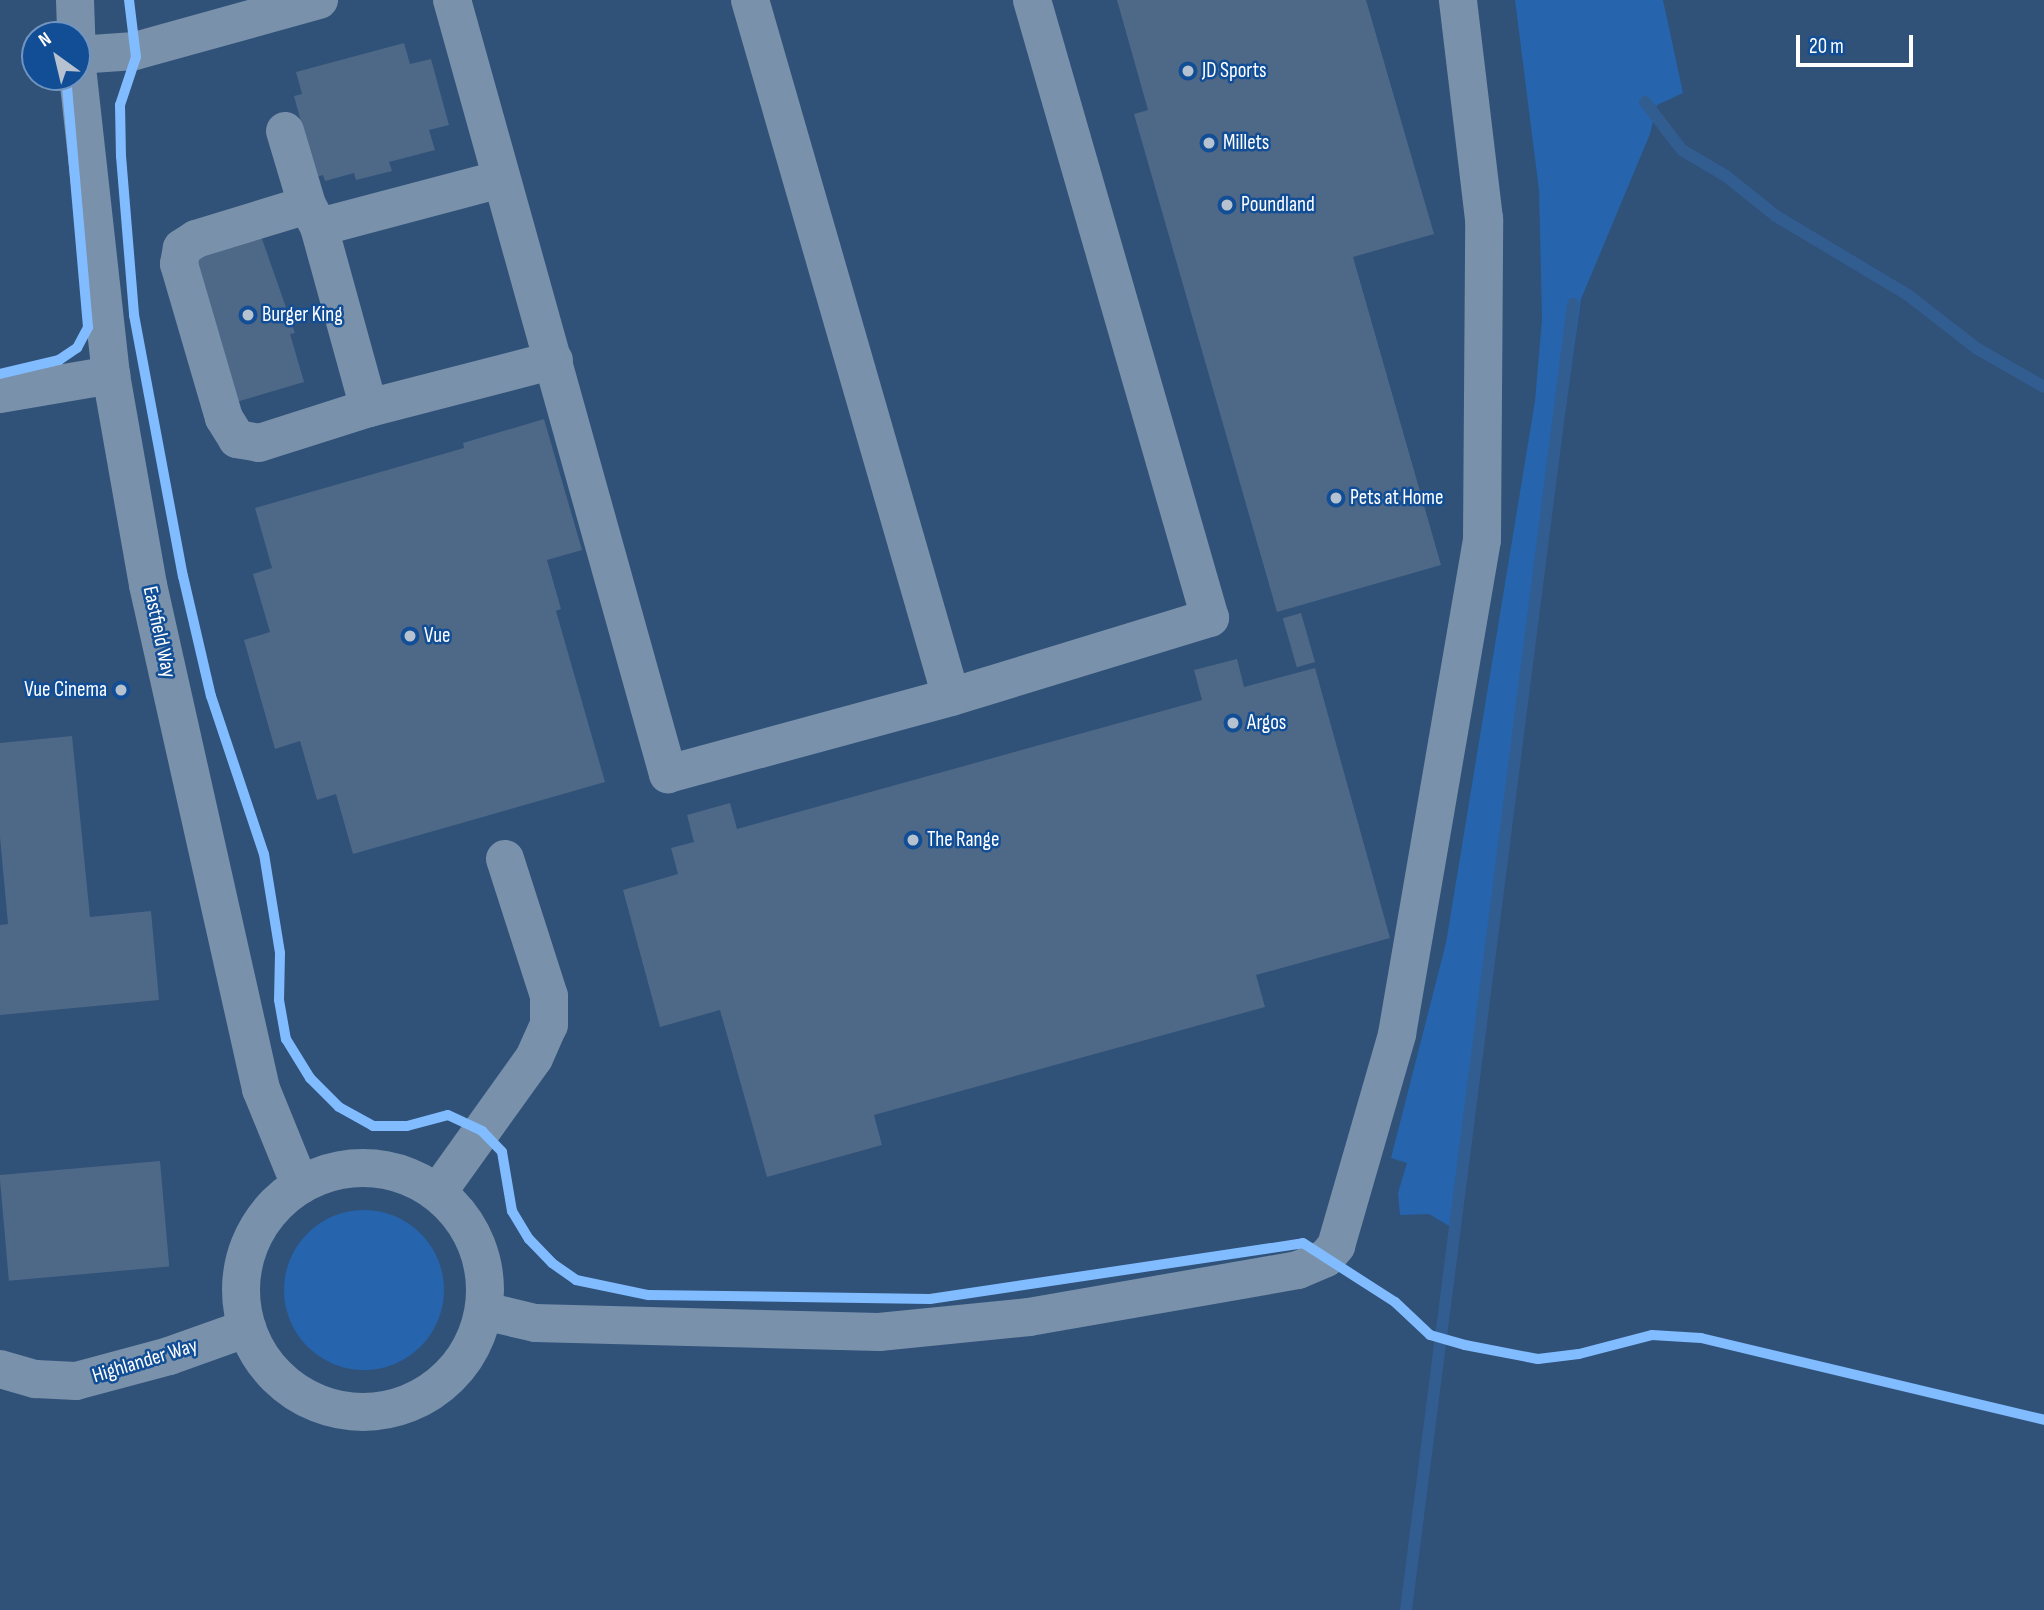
<!DOCTYPE html>
<style>
body{margin:0}
#map{position:relative;width:2044px;height:1610px;overflow:hidden;background:#305178;font-family:"Sofia Sans Condensed",sans-serif}
div>[style]{position:absolute}
[style*='--x']{left:calc(var(--x)*1px);top:calc(var(--y)*1px);width:calc(var(--w)*1px);rotate:calc(var(--a)*1deg)}
.green>*{inset:0;background:#2665ad}
.round{border-radius:50%}
.stream>*{height:12px;margin:-6px;padding:0 6px;transform-origin:6px;border-radius:6px;background:#325d90}
.building>*{inset:0;background:#4e6887;transform-origin:0 0}
.minor>*{height:38px;margin:-19px;padding:0 19px;transform-origin:19px;border-radius:19px;background:#7991ab}
.minor>.ring{margin:-19px;padding:0;box-sizing:content-box;background:none;border:38px solid #7991ab;border-radius:50%}
.cycleway>*{height:10px;margin:-5px;padding:0 5px;transform-origin:5px;border-radius:5px;background:#80bcff}
.dots>*{width:19px;height:19px;translate:-50% -50%;box-sizing:border-box;border:4px solid #124e96;border-radius:50%}
span{translate:-50% -50%;white-space:nowrap;text-align:center;line-height:1.15;-webkit-text-stroke:5px #124e96;paint-order:stroke}
.poi-label{font-size:21px;color:#fff}
.left{translate:0 -50%;text-align:left}
.right{translate:-100% -50%;text-align:right}
.street-label{font-size:21px;color:#fff}
.north{position:absolute;left:21px;top:21px;width:70px;height:70px;box-sizing:border-box;background:#124e96;border:2px solid #7195c0;border-radius:50%;rotate:326deg;font-size:19px;font-weight:700;line-height:28px;text-align:center;color:#fff}
.north::after{content:'';display:block;margin:auto;width:24px;height:32px;background:#b7c2d0;clip-path:polygon(50% 0,100% 100%,50% 72%,0 100%)}
.scale{position:absolute;left:1796px;top:35px;width:117px;height:32px;box-sizing:border-box;border:4px solid #fff;border-top:0;padding-left:9px;font-size:21px;line-height:24px;white-space:nowrap;color:#fff;-webkit-text-stroke:5px #124e96;paint-order:stroke}
</style>
<div id="map">
<div class="green">
<div style="clip-path:polygon(1515px 0,1663px 0,1683px 93px,1657px 105px,1650px 134px,1581px 299px,1451px 1227px,1429px 1214px,1400px 1215px,1398px 1193px,1407px 1163px,1391px 1158px,1446px 943px,1535px 401px,1542px 319px,1539px 190px)"></div>
<div class="round" style="left:284px;top:1210px;width:160px;height:160px"></div>
</div>
<div class="stream">
<div style="--x:1645;--y:102;--w:61;--a:52.4"></div>
<div style="--x:1682;--y:150;--w:51;--a:30.6"></div>
<div style="--x:1726;--y:176;--w:64;--a:38.7"></div>
<div style="--x:1776;--y:216;--w:154;--a:30.9"></div>
<div style="--x:1908;--y:295;--w:86;--a:37.9"></div>
<div style="--x:1976;--y:348;--w:78;--a:29.8"></div>
<div style="--x:1406;--y:1610;--w:1317;--a:-82.71"></div>
</div>
<div class="building">
<div style="clip-path:polygon(1117px 0,1366px 0,1434px 234px,1353px 257px,1441px 565px,1277px 612px,1134px 114px,1148px 110px)"></div>
<div style="clip-path:polygon(404px 43px,410px 64px,431px 59px,449px 125px,429px 130px,435px 150px,389px 162px,392px 171px,356px 180px,354px 173px,325px 181px,323px 175px,316px 177px,294px 96px,302px 94px,296px 72px)"></div>
<div style="clip-path:polygon(261px 236px,295px 333px,290px 334px,304px 382px,233px 403px,189px 257px)"></div>
<div style="clip-path:polygon(544px 419px,582px 550px,547px 560px,561px 609px,556px 611px,605px 782px,353px 854px,336px 794px,317px 800px,300px 741px,275px 749px,244px 640px,270px 632px,253px 574px,272px 568px,255px 508px,464px 448px,463px 443px)"></div>
<div style="left:1301px;top:613px;width:51px;height:19px;rotate:74deg"></div>
<div style="clip-path:polygon(1237px 659px,1244px 687px,1315px 668px,1390px 938px,1256px 975px,1265px 1007px,874px 1115px,882px 1145px,767px 1177px,720px 1010px,660px 1027px,623px 890px,678px 874px,671px 848px,694px 842px,687px 815px,730px 803px,737px 829px,1202px 700px,1194px 670px)"></div>
<div style="clip-path:polygon(72px 736px,90px 917px,151px 911px,159px 1000px,0 1015px,0 925px,8px 924px,0 837px,0 743px)"></div>
<div style="left:160px;top:1161px;width:106px;height:161px;rotate:85deg"></div>
</div>
<div class="minor">
<div style="--x:75;--y:0;--w:35;--a:88"></div>
<div style="--x:452;--y:0;--w:804;--a:74.41"></div>
<div style="--x:668;--y:774;--w:293;--a:-15.2"></div>
<div style="--x:951;--y:697;--w:271;--a:-17"></div>
<div style="--x:1210;--y:618;--w:643;--a:-106.07"></div>
<div style="--x:750;--y:0;--w:725;--a:73.91"></div>
<div style="--x:77;--y:55;--w:58;--a:-3.9"></div>
<div style="--x:135;--y:51;--w:191;--a:-15.5"></div>
<div style="--x:77;--y:67;--w:310;--a:83.7"></div>
<div style="--x:111;--y:375;--w:213;--a:80"></div>
<div style="--x:148;--y:585;--w:517;--a:77.36"></div>
<div style="--x:261;--y:1089;--w:104;--a:67.9"></div>
<div style="--x:285;--y:131;--w:77;--a:73.4"></div>
<div style="--x:307;--y:205;--w:25;--a:61"></div>
<div style="--x:501;--y:179;--w:188;--a:165.2"></div>
<div style="--x:319;--y:227;--w:188;--a:74.6"></div>
<div style="--x:369;--y:408;--w:191;--a:-14.5"></div>
<div style="--x:307;--y:205;--w:116;--a:163"></div>
<div style="--x:196;--y:239;--w:17;--a:147"></div>
<div style="--x:182;--y:248;--w:16;--a:101"></div>
<div style="--x:179;--y:264;--w:160;--a:73.7"></div>
<div style="--x:224;--y:418;--w:25;--a:58"></div>
<div style="--x:237;--y:439;--w:22;--a:10"></div>
<div style="--x:259;--y:443;--w:115;--a:-17.7"></div>
<div style="--x:0;--y:394;--w:113;--a:-9.7"></div>
<div class="ring" style="left:241px;top:1168px;width:206px;height:206px"></div>
<div style="--x:438;--y:1192;--w:165;--a:-54.4"></div>
<div style="--x:534;--y:1058;--w:36;--a:-66"></div>
<div style="--x:549;--y:1025;--w:29;--a:-90"></div>
<div style="--x:549;--y:996;--w:144;--a:-107.8"></div>
<div style="--x:484;--y:1311;--w:52;--a:13.2"></div>
<div style="--x:535;--y:1323;--w:344;--a:1.5"></div>
<div style="--x:879;--y:1332;--w:151;--a:-5.7"></div>
<div style="--x:1029;--y:1317;--w:273;--a:-9.9"></div>
<div style="--x:1298;--y:1270;--w:30;--a:-23"></div>
<div style="--x:1326;--y:1258;--w:16;--a:-50"></div>
<div style="--x:1336;--y:1246;--w:221;--a:-73.9"></div>
<div style="--x:1397;--y:1034;--w:501;--a:-80.24"></div>
<div style="--x:1482;--y:540;--w:321;--a:-89.6"></div>
<div style="--x:1484;--y:219;--w:221;--a:-96.8"></div>
<div style="--x:0;--y:1369;--w:37;--a:16"></div>
<div style="--x:36;--y:1379;--w:40;--a:2.9"></div>
<div style="--x:76;--y:1381;--w:96;--a:-15"></div>
<div style="--x:169;--y:1356;--w:83;--a:-19.7"></div>
</div>
<div class="cycleway">
<div style="--x:129;--y:0;--w:57;--a:83"></div>
<div style="--x:136;--y:57;--w:51;--a:108.4"></div>
<div style="--x:120;--y:105;--w:51;--a:88.9"></div>
<div style="--x:121;--y:156;--w:160;--a:85.3"></div>
<div style="--x:134;--y:315;--w:266;--a:79.4"></div>
<div style="--x:183;--y:576;--w:123;--a:76.9"></div>
<div style="--x:211;--y:696;--w:167;--a:71.5"></div>
<div style="--x:264;--y:854;--w:100;--a:80.8"></div>
<div style="--x:280;--y:953;--w:47;--a:91.2"></div>
<div style="--x:279;--y:1000;--w:40;--a:80"></div>
<div style="--x:286;--y:1039;--w:46;--a:58.4"></div>
<div style="--x:310;--y:1078;--w:41;--a:45"></div>
<div style="--x:339;--y:1107;--w:39;--a:29"></div>
<div style="--x:373;--y:1126;--w:34;--a:0"></div>
<div style="--x:407;--y:1126;--w:42;--a:-15"></div>
<div style="--x:448;--y:1115;--w:38;--a:25"></div>
<div style="--x:482;--y:1131;--w:29;--a:46"></div>
<div style="--x:502;--y:1152;--w:60;--a:80.4"></div>
<div style="--x:512;--y:1211;--w:33;--a:59"></div>
<div style="--x:529;--y:1239;--w:33;--a:46"></div>
<div style="--x:552;--y:1263;--w:29;--a:35"></div>
<div style="--x:576;--y:1280;--w:74;--a:11.8"></div>
<div style="--x:648;--y:1295;--w:282;--a:0.8"></div>
<div style="--x:930;--y:1299;--w:377;--a:-8.5"></div>
<div style="--x:1303;--y:1243;--w:109;--a:32.7"></div>
<div style="--x:1395;--y:1302;--w:48;--a:43.3"></div>
<div style="--x:1430;--y:1335;--w:36;--a:16"></div>
<div style="--x:1465;--y:1345;--w:74;--a:10.9"></div>
<div style="--x:1538;--y:1359;--w:41;--a:-7"></div>
<div style="--x:1579;--y:1354;--w:75;--a:-14.6"></div>
<div style="--x:1652;--y:1335;--w:49;--a:3.5"></div>
<div style="--x:1701;--y:1338;--w:353;--a:13.4"></div>
<div style="--x:0;--y:374;--w:61;--a:-13.3"></div>
<div style="--x:59;--y:360;--w:22;--a:-34"></div>
<div style="--x:77;--y:348;--w:24;--a:-62"></div>
<div style="--x:88;--y:327;--w:251;--a:-95"></div>
</div>
<div class="dots">
<div style="left:1188px;top:71px;background:#b7c2d0"></div>
<div style="left:1209px;top:143px;background:#b7c2d0"></div>
<div style="left:1227px;top:205px;background:#b7c2d0"></div>
<div style="left:248px;top:315px;background:#b7c2d0"></div>
<div style="left:1336px;top:498px;background:#b7c2d0"></div>
<div style="left:410px;top:636px;background:#b7c2d0"></div>
<div style="left:121px;top:690px;background:#b7c2d0"></div>
<div style="left:1233px;top:723px;background:#b7c2d0"></div>
<div style="left:913px;top:840px;background:#b7c2d0"></div>
</div>
<div class="poi-label">
<span class="left" style="left:1202px;top:71px">JD Sports</span>
<span class="left" style="left:1223px;top:143px">Millets</span>
<span class="left" style="left:1241px;top:205px">Poundland</span>
<span class="left" style="left:262px;top:315px">Burger King</span>
<span class="left" style="left:1350px;top:498px">Pets at Home</span>
<span class="left" style="left:424px;top:636px">Vue</span>
<span class="right" style="left:107px;top:690px">Vue Cinema</span>
<span class="left" style="left:1247px;top:723px">Argos</span>
<span class="left" style="left:927px;top:840px">The Range</span>
</div>
<div class="street-label">
<span style="left:159px;top:632px;rotate:78deg">Eastfield Way</span>
<span style="left:145px;top:1361px;rotate:-17deg">Highlander Way</span>
</div>
<div class="north">N</div>
<div class="scale">20 m</div>
</div>
